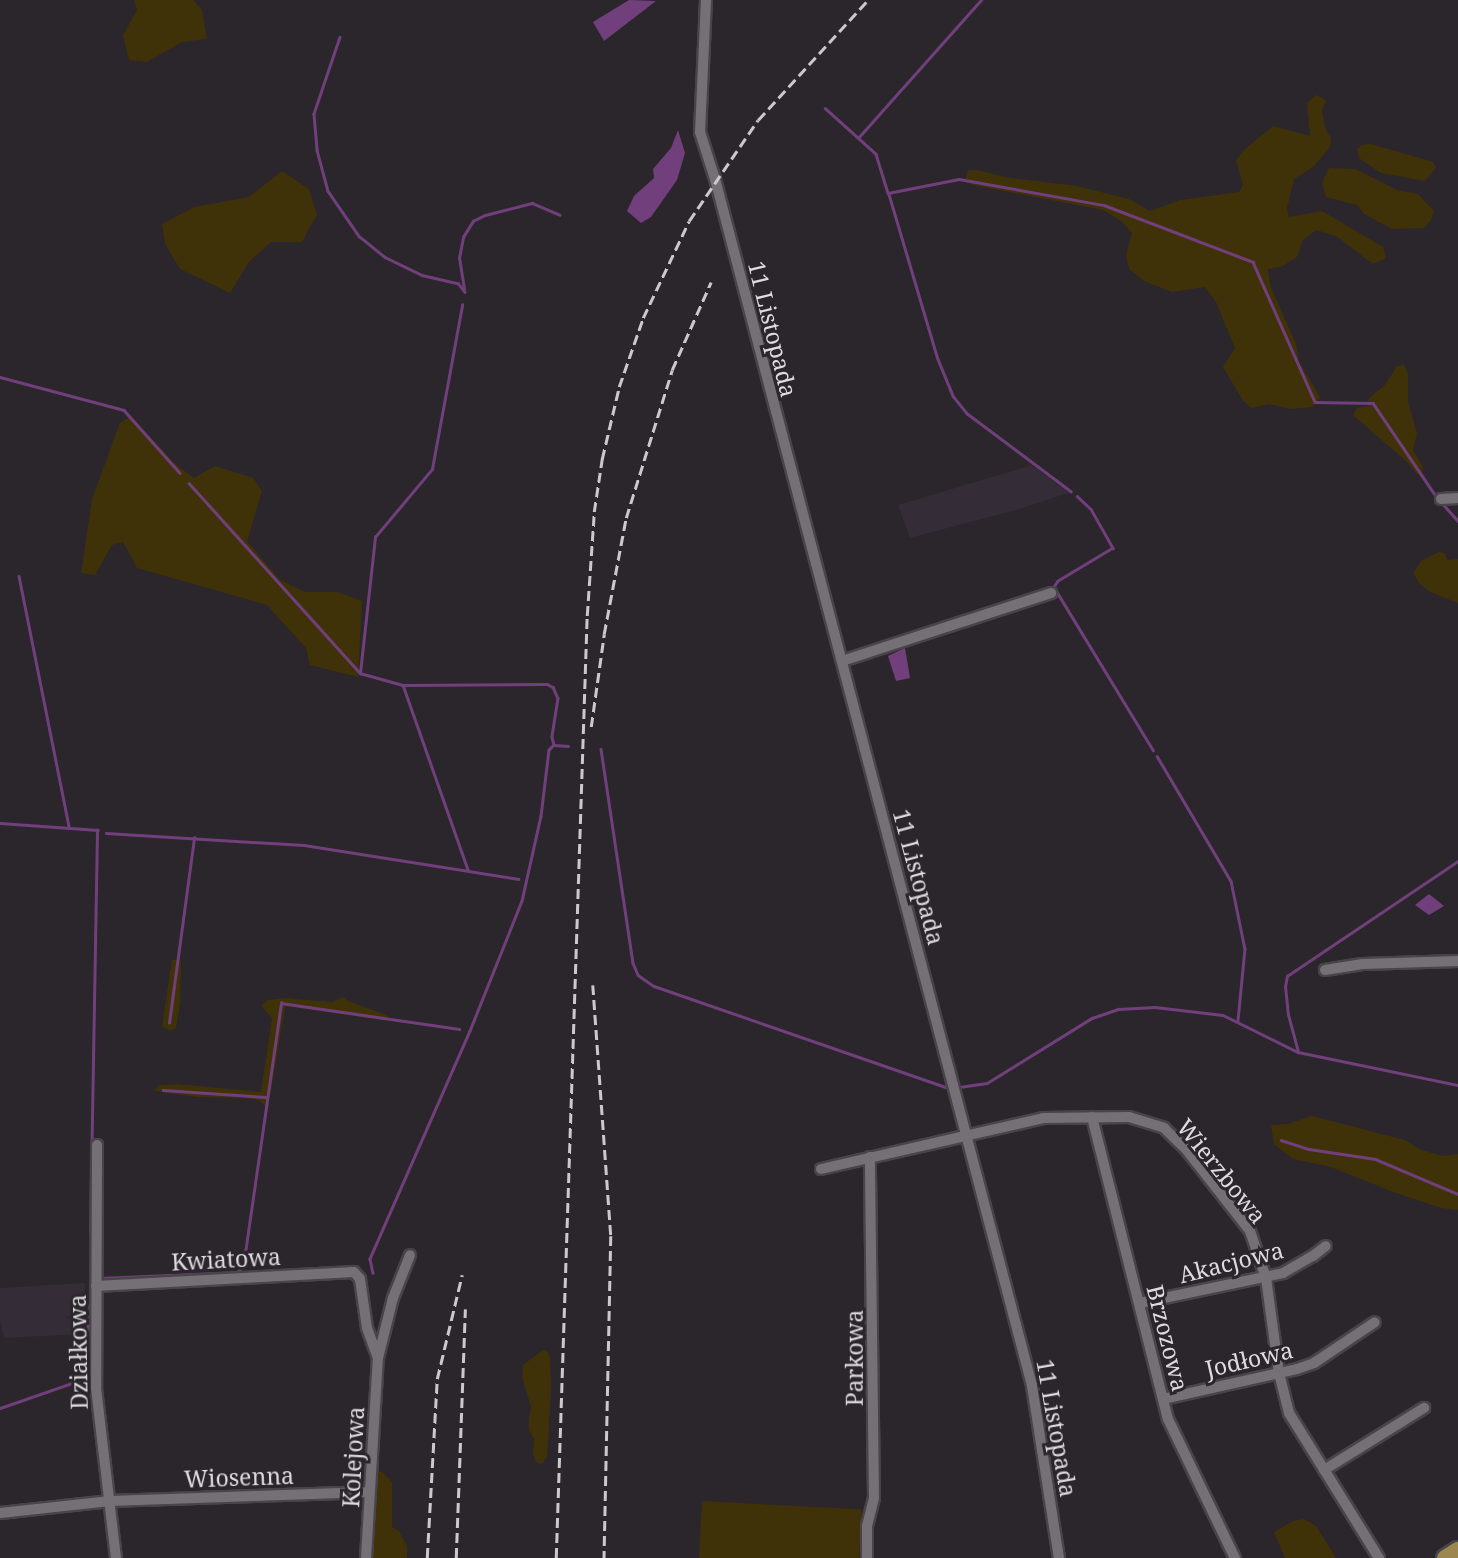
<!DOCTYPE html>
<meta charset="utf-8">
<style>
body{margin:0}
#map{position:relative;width:1458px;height:1558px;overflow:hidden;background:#2a262b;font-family:"Noto Serif",serif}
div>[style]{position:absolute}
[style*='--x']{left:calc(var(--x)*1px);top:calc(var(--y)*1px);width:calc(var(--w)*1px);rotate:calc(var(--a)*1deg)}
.built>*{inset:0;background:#342c36}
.green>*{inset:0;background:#3f3209;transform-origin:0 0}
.water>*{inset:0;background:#723f7d}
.stream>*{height:2.5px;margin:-1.25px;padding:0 1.25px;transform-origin:1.25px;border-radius:1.25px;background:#723f7d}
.roads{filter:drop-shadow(2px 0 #484449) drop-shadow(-2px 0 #484449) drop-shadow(0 2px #484449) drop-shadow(0 -2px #484449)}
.street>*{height:10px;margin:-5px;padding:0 5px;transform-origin:5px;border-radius:5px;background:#757076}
.primary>*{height:16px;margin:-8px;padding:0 8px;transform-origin:8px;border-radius:8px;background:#9d8751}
.rail>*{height:2.5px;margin-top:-1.25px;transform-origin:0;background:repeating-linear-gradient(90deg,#ccc9cd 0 10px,transparent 0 15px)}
span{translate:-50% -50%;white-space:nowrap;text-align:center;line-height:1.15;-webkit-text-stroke:6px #2a262b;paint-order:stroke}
.street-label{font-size:23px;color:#dfdce0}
</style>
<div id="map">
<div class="built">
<div style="clip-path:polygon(1032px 465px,1069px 493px,1016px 510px,910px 538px,898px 505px)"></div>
<div style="clip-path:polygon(85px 1283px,83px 1334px,4px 1338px,0 1321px,0 1288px)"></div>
</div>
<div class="green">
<div style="clip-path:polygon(134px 0,193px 0,202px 10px,207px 39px,182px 42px,147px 62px,129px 60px,123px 35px,137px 10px)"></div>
<div style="clip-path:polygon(1316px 95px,1326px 100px,1322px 111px,1325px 128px,1331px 138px,1330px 147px,1313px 167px,1294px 179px,1287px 208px,1289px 217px,1322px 211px,1383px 247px,1386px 258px,1373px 264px,1336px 236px,1316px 230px,1303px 240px,1297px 257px,1281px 267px,1268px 269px,1270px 285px,1296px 344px,1299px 362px,1320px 397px,1313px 407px,1290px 409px,1269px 404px,1251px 408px,1242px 399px,1223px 367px,1235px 348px,1216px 302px,1205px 287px,1172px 292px,1144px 281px,1129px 269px,1126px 255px,1132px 233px,1121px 221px,1103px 210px,973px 185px,965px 181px,968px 170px,979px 170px,1004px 177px,1077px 186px,1129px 199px,1150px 211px,1180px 200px,1239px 192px,1243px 185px,1236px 160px,1245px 149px,1273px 126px,1310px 136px,1307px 103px)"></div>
<div style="clip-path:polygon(1371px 144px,1433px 162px,1436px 168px,1425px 181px,1381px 173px,1360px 159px,1357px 149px,1362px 145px)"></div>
<div style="clip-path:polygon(1329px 168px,1355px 169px,1397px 190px,1418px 194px,1434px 211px,1431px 220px,1424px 228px,1392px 229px,1364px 214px,1357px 205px,1326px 197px,1322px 183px)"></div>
<div style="clip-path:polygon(282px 171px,309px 189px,317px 215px,302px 242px,271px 242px,249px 262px,230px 293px,180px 269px,165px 244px,162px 224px,194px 207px,249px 197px)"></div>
<div style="clip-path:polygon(1404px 365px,1408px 374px,1408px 402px,1417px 433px,1413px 450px,1423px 467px,1422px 474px,1417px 474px,1407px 462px,1353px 415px,1357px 408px,1368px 406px,1369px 398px,1385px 385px,1397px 366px)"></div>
<div style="clip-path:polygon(131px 416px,174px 463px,194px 478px,215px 466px,253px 478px,262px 491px,247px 541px,280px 580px,305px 592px,337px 592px,362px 601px,358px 677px,310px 665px,306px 648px,267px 605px,137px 568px,123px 542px,112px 545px,95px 575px,81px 573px,92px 499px,120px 423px)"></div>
<div style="clip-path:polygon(1439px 552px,1445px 553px,1447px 560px,1458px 559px,1458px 603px,1430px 592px,1420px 584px,1413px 573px,1422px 560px)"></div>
<div style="clip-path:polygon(172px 960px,180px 960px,181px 964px,180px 1004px,176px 1028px,170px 1031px,162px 1026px)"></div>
<div style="clip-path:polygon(344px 997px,348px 1001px,387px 1015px,388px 1021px,285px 1006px,268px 1109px,259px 1100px,245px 1098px,197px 1097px,155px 1091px,159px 1085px,177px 1084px,261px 1092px,272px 1018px,261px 1006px,268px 1000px,284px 998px,332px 1002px)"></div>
<div style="clip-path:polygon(1312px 1116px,1405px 1140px,1419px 1149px,1442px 1156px,1458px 1154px,1458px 1210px,1441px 1208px,1396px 1193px,1331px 1167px,1293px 1159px,1274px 1144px,1271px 1125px,1287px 1124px)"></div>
<div style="clip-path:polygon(543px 1350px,548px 1352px,550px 1357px,551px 1390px,547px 1457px,542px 1464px,536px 1462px,533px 1454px,534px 1439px,529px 1430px,529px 1419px,531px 1407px,522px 1377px,523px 1365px)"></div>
<div style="clip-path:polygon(381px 1471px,392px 1482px,392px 1527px,399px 1531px,407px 1546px,407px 1558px,370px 1558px,374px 1481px,375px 1474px)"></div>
<div style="left:702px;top:1501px;width:160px;height:57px;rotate:3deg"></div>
<div style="clip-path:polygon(1304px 1519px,1316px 1526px,1336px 1558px,1285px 1558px,1274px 1532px,1293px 1521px)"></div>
</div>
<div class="water">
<div style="clip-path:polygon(629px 0,656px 1px,604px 41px,593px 22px)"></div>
<div style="clip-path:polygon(678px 130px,685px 153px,677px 180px,651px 217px,641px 223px,627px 211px,634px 196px,654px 178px,653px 169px,671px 148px)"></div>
<div style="clip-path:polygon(905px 648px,910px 678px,896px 681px,888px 656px)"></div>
<div style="clip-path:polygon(1429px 894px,1444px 906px,1429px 915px,1415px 905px)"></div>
</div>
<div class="stream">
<div style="--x:340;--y:37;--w:81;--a:108.7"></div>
<div style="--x:314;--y:114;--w:36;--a:85"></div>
<div style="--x:317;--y:150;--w:42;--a:75"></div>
<div style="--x:328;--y:191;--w:55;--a:55.4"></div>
<div style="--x:359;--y:236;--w:33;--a:39"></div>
<div style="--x:385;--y:257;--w:41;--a:25.9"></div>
<div style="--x:422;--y:275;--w:37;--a:13"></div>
<div style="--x:458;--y:283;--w:11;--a:52"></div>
<div style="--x:825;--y:108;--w:69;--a:42"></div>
<div style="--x:876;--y:154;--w:41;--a:72.9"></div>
<div style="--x:858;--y:138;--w:185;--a:-48.3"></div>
<div style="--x:464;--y:289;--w:31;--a:-99"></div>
<div style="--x:459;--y:258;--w:21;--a:-79"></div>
<div style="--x:463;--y:237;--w:19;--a:-58"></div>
<div style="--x:473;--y:221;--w:13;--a:-27"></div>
<div style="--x:485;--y:215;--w:49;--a:-14.3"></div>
<div style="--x:532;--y:203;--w:30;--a:23"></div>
<div style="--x:0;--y:377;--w:128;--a:14.9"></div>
<div style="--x:124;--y:410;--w:84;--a:48.4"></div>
<div style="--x:189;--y:483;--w:256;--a:48"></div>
<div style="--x:360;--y:673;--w:45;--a:15.6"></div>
<div style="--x:403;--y:685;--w:144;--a:-0.4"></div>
<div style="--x:547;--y:684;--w:7;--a:27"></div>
<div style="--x:553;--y:687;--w:12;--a:66"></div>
<div style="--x:558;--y:698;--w:39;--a:99"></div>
<div style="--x:552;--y:737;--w:8;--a:76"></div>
<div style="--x:554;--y:745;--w:7;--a:135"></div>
<div style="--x:549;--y:750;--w:66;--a:96.9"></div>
<div style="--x:541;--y:816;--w:87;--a:102.6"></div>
<div style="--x:522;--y:901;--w:140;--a:111.8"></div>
<div style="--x:470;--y:1031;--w:249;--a:113.7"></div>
<div style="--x:370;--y:1259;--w:14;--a:78"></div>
<div style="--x:1071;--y:492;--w:130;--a:-143.1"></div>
<div style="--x:967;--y:414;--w:22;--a:-129"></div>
<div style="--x:953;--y:397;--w:42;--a:-112.3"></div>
<div style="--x:937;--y:358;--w:172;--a:-106.5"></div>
<div style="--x:888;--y:193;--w:72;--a:-11.2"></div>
<div style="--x:959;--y:179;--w:147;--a:10.2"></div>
<div style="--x:1104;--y:205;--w:160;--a:20.9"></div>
<div style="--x:1253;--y:262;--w:153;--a:66.1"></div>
<div style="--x:1315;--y:402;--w:58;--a:1"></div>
<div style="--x:1373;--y:403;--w:112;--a:55.9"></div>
<div style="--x:1077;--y:496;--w:19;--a:43"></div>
<div style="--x:1091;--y:509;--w:45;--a:60.6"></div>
<div style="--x:1113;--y:548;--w:64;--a:149"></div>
<div style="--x:1058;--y:581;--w:7;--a:124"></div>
<div style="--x:1054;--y:587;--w:191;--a:58.7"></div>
<div style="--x:1442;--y:503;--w:24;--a:48"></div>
<div style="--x:19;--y:576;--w:256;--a:78.7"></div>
<div style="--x:360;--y:673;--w:137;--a:-83.7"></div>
<div style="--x:375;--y:537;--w:89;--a:-50"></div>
<div style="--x:432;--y:469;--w:167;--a:-79.6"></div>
<div style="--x:403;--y:685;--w:196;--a:70.6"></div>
<div style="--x:554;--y:745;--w:14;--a:4"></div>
<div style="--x:601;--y:749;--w:216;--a:81.5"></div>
<div style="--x:633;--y:963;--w:13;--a:67"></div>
<div style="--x:638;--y:975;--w:19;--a:35"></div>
<div style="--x:654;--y:986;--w:312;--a:19.1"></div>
<div style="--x:1157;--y:756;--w:145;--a:59.4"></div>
<div style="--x:1231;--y:881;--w:69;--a:78.4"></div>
<div style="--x:1245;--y:949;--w:72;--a:95.6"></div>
<div style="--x:0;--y:823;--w:98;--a:4.1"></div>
<div style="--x:106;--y:833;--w:198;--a:3.5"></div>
<div style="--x:304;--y:845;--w:217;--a:9"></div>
<div style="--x:169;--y:1023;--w:187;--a:-82.3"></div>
<div style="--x:1298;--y:1052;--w:38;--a:-105"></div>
<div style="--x:1288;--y:1015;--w:28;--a:-96"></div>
<div style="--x:1285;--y:987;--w:11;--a:-80"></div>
<div style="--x:1287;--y:976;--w:206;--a:-33.9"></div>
<div style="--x:959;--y:1087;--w:28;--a:-8"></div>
<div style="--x:987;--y:1083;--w:123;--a:-31.8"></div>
<div style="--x:1092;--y:1018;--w:28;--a:-19"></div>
<div style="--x:1118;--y:1009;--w:37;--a:-3"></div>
<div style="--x:1155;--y:1007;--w:68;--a:6.7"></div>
<div style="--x:1223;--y:1015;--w:84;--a:26.3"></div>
<div style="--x:1298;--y:1052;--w:163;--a:11.7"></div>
<div style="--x:163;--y:1090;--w:103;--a:3.9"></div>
<div style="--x:1281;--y:1140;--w:29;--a:18"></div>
<div style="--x:1309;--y:1149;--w:67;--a:8.6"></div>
<div style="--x:1375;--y:1159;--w:90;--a:22.9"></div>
<div style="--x:90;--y:1232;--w:402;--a:-89"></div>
<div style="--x:100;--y:1278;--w:137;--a:-2.5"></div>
<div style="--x:237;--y:1272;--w:8;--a:-40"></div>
<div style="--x:243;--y:1267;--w:267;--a:-81.8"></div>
<div style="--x:281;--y:1003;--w:180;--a:8.3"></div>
<div style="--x:87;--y:1334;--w:56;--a:-84.9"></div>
<div style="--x:0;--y:1408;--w:86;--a:-19.1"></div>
<div style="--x:81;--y:1380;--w:7;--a:-34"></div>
<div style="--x:87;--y:1376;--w:25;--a:-90"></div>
</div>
<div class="roads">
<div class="street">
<div style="--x:706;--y:0;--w:132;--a:92.6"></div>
<div style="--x:700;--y:132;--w:49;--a:72.3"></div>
<div style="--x:715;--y:179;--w:1248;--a:75.28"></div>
<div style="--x:1032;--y:1386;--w:174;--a:81.1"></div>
<div style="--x:1441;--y:499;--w:17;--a:-3"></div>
<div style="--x:842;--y:661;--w:220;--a:-18"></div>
<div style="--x:1325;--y:970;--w:38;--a:-9"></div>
<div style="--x:1363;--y:964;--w:95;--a:-1.8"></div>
<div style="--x:1092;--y:1117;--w:311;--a:75.9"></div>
<div style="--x:1168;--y:1419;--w:154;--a:64.3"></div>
<div style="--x:97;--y:1145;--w:243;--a:90.2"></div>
<div style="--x:96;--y:1388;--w:171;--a:83.3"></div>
<div style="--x:821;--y:1169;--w:228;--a:-12.9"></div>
<div style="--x:1043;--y:1118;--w:86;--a:-0.7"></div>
<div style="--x:1129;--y:1117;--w:37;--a:17"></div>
<div style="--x:1164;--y:1128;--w:29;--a:44"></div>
<div style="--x:1185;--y:1148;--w:105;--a:51.9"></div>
<div style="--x:1250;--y:1231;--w:50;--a:71.2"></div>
<div style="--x:1266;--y:1278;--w:96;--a:82.2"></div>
<div style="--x:1279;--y:1373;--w:41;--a:76"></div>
<div style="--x:1289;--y:1413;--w:171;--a:58.2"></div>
<div style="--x:96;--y:1286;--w:258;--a:-3.1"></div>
<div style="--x:354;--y:1272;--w:9;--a:49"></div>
<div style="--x:360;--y:1279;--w:49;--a:81.9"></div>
<div style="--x:367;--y:1328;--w:32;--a:70"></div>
<div style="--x:1140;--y:1303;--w:146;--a:-11.8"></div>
<div style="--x:1283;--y:1273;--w:34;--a:-30"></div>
<div style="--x:1313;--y:1256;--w:16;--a:-38"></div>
<div style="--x:1163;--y:1399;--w:137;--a:-12.6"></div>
<div style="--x:1297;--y:1369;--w:18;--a:-19"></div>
<div style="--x:1314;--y:1363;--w:73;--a:-33.9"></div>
<div style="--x:1324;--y:1470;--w:118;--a:-31.8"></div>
<div style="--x:0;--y:1513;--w:111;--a:-6.2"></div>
<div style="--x:110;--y:1501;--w:260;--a:-2"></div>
<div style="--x:366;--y:1558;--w:200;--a:-86.6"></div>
<div style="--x:378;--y:1358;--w:62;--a:-76"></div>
<div style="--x:393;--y:1298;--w:46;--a:-68.4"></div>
<div style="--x:867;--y:1558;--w:32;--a:-90"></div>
<div style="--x:867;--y:1526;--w:29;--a:-76"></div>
<div style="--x:874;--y:1498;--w:341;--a:-90.7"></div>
</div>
<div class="primary">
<div style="--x:1445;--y:1558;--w:15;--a:-32"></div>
</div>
</div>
<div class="rail">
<div style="--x:591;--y:727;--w:94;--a:-82"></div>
<div style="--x:604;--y:634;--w:118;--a:-79.3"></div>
<div style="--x:626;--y:518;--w:155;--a:-72.7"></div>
<div style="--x:672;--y:370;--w:96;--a:-66.1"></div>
<div style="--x:593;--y:985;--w:252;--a:85.9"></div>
<div style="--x:611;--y:1236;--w:322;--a:91.2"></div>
<div style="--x:427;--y:1558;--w:179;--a:-86.8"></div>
<div style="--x:437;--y:1379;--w:107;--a:-76.5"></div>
<div style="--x:456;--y:1558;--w:249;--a:-87.9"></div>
<div style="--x:556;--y:1558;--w:943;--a:-88.12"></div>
<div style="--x:587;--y:616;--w:104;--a:-86.1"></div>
<div style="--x:594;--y:512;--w:54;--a:-81.4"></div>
<div style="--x:602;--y:459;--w:74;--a:-76.7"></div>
<div style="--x:619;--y:387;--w:73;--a:-70.8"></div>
<div style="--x:643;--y:318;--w:107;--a:-64.6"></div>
<div style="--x:689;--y:221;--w:122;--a:-55.7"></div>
<div style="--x:758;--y:120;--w:163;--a:-47.5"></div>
</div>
<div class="street-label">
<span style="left:773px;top:329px;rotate:76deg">11 Listopada</span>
<span style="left:919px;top:877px;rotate:75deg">11 Listopada</span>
<span style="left:1222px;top:1171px;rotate:51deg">Wierzbowa</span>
<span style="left:226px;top:1259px;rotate:-3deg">Kwiatowa</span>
<span style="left:1231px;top:1262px;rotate:-14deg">Akacjowa</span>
<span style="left:1168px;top:1338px;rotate:76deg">Brzozowa</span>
<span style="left:78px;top:1352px;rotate:-91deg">Działkowa</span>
<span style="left:854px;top:1358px;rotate:-90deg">Parkowa</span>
<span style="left:1249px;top:1359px;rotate:-13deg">Jodłowa</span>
<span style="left:1057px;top:1428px;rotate:80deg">11 Listopada</span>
<span style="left:353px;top:1457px;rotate:-87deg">Kolejowa</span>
<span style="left:239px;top:1477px;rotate:-2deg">Wiosenna</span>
</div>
</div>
